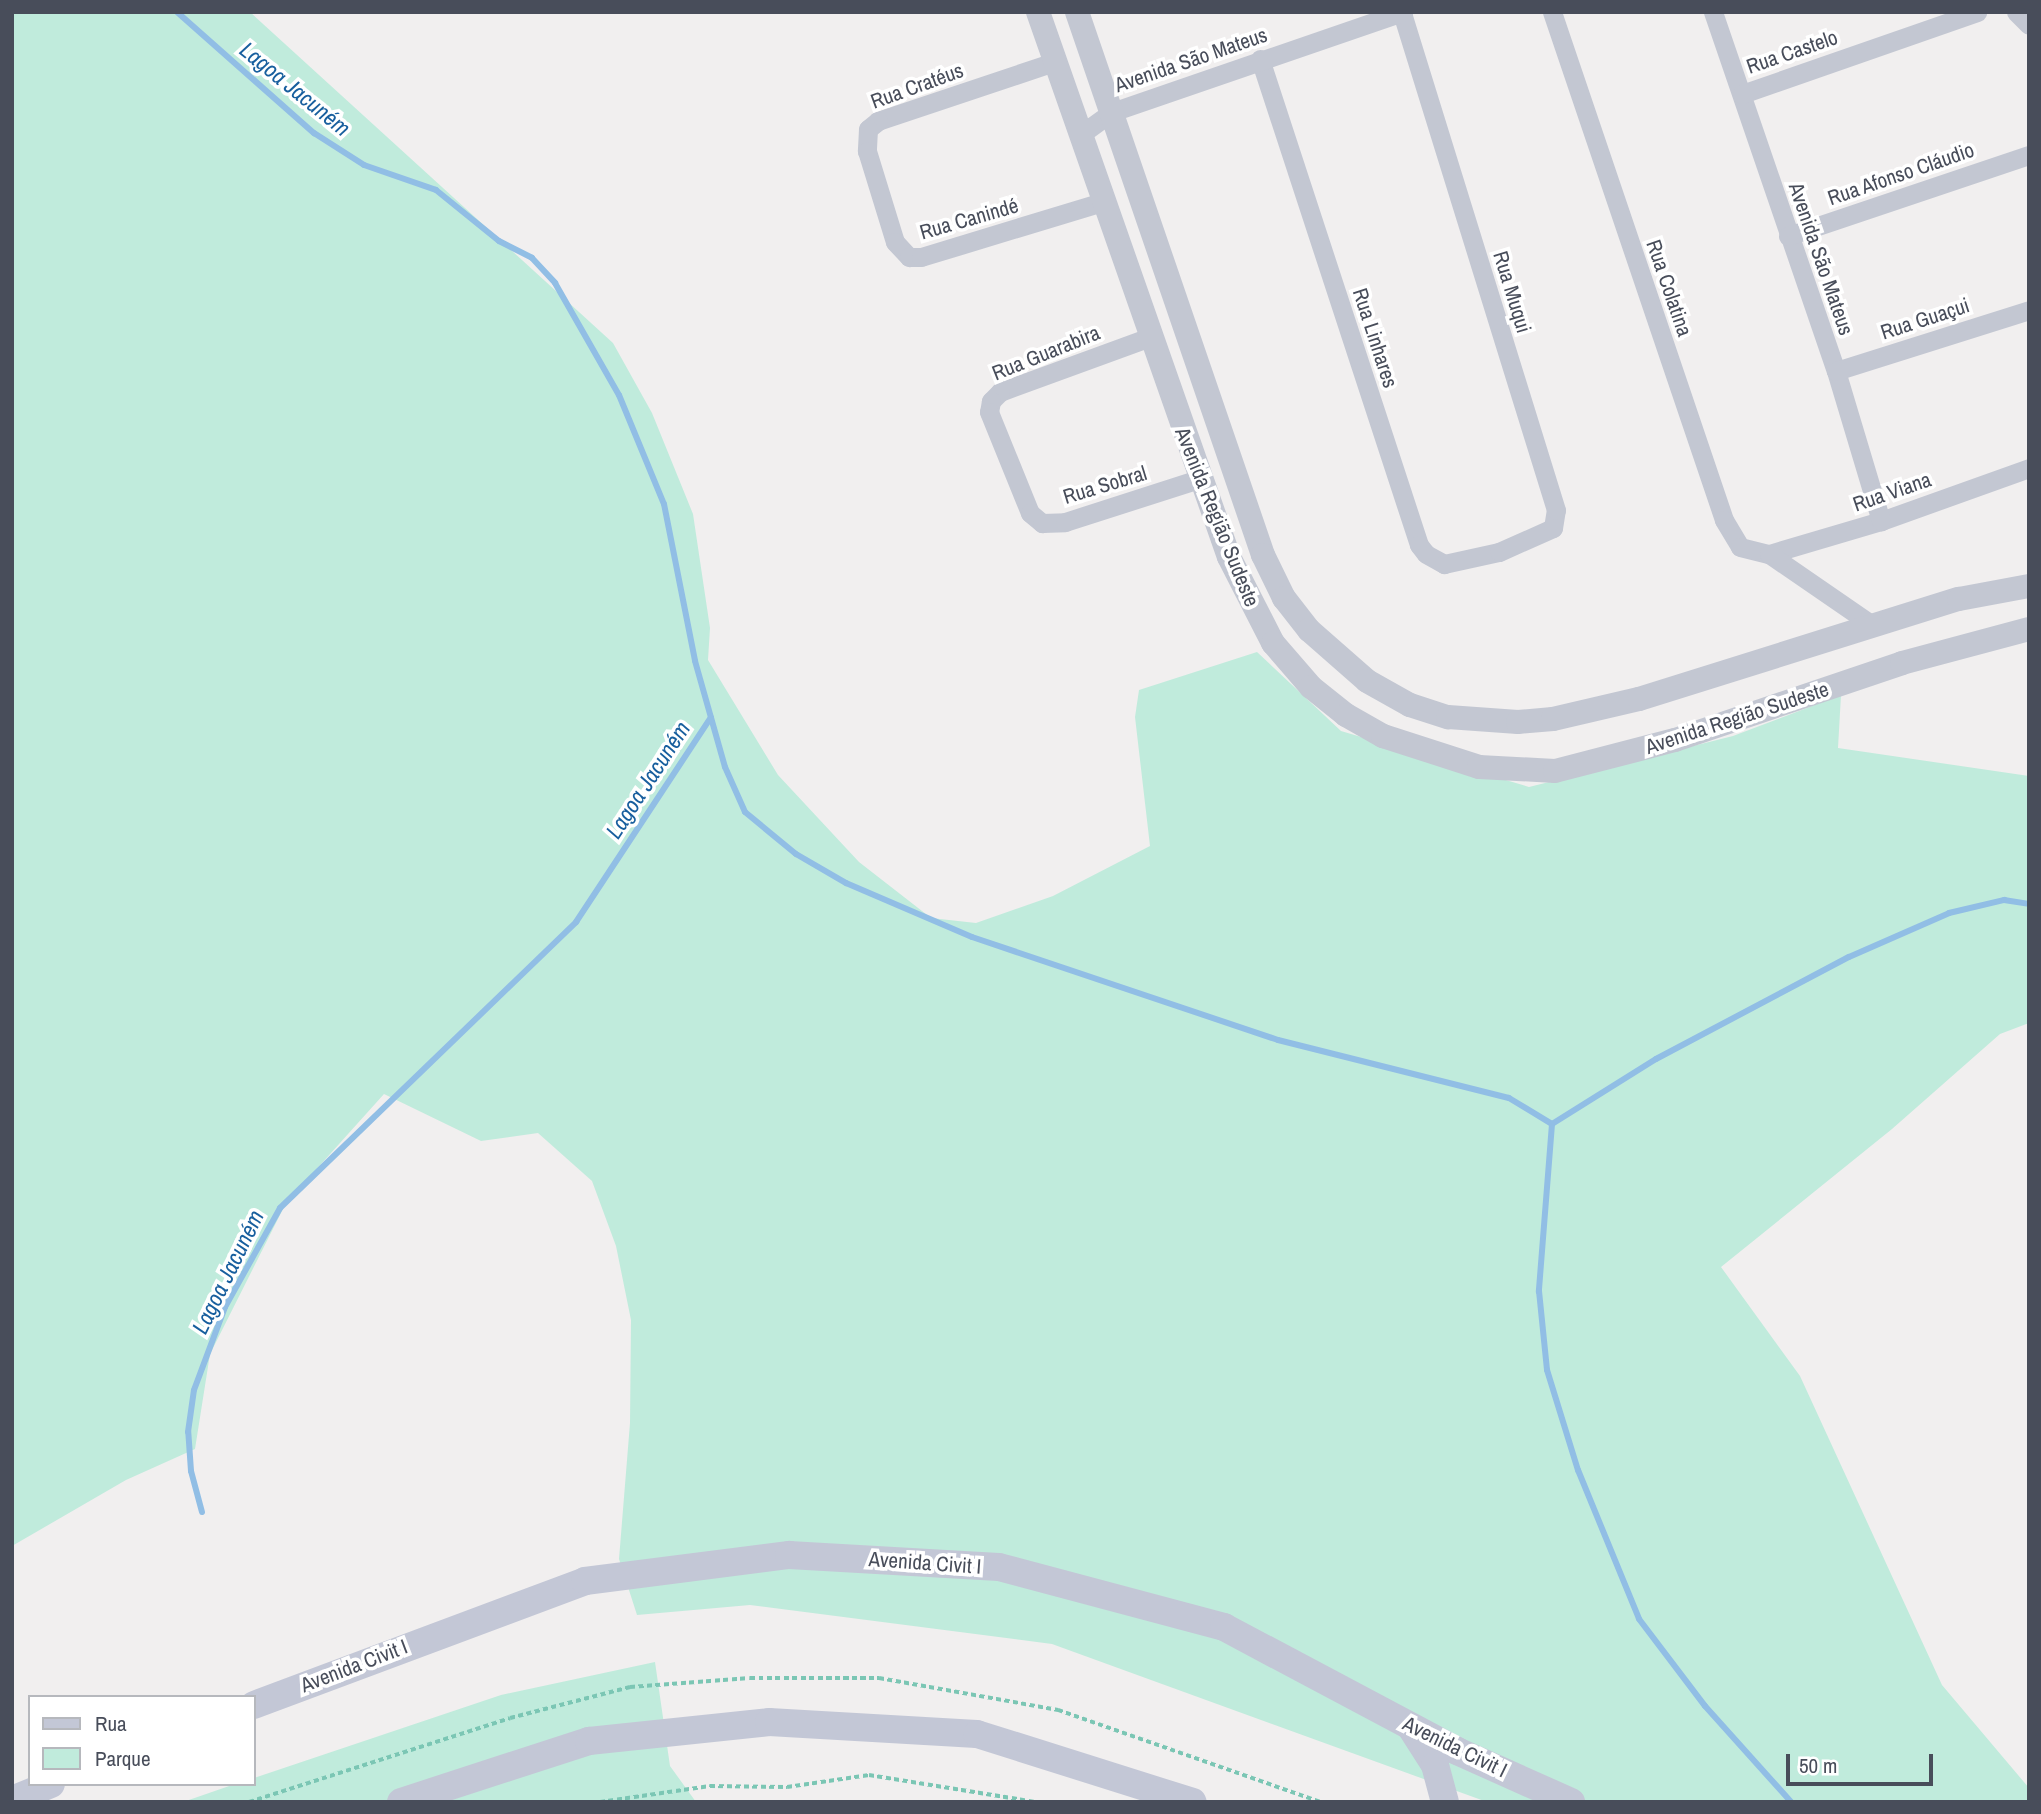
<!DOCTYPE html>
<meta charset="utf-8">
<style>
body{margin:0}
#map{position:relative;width:2041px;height:1814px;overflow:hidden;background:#f1efef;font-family:"Archivo Narrow",sans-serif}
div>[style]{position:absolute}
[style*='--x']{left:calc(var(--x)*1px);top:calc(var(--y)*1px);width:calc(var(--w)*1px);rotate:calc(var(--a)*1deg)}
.green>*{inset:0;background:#c0ebdc}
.stream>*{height:6px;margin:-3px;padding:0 3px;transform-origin:3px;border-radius:3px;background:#91bee5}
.path>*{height:3.5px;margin-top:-1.75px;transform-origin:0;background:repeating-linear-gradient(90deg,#7bc6b4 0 5px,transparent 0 8.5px)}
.minor>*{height:19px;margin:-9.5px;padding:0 9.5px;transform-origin:9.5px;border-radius:9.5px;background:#c3c7d2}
.tertiary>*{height:24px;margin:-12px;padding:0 12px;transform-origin:12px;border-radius:12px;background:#c3c7d2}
.secondary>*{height:28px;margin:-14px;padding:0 14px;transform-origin:14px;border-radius:14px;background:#c3c7d6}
span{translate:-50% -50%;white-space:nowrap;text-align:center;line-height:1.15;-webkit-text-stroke:7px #fff;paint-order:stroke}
.street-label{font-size:21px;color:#484d5a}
.water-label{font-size:23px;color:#185f9e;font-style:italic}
.frame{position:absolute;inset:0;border:14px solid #484d5a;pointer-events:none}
.legend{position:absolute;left:28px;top:1695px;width:228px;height:91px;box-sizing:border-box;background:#fff;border:2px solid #b6b8bd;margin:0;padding:9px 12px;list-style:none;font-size:21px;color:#484d5a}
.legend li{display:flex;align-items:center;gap:14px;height:35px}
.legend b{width:35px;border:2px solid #b6b8bd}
.scale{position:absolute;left:1786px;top:1754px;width:147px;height:32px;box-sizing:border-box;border:4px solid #484d5a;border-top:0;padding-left:9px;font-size:21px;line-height:24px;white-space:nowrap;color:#484d5a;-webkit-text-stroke:5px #fff;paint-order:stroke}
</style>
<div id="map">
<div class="green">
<div style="clip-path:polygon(12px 12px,250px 12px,613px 343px,652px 413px,693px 514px,710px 628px,708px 660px,778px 775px,859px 862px,931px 918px,976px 923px,1053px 896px,1150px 846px,1135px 717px,1139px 690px,1257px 652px,1341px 731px,1529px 787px,1733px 736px,1841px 695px,1838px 748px,2029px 776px,2029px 1023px,2000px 1034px,1892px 1129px,1721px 1267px,1800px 1376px,1942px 1685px,2029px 1788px,2029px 1802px,1487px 1802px,1052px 1644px,750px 1605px,637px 1615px,619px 1559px,630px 1423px,631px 1320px,616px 1246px,592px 1181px,538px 1133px,481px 1141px,384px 1094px,286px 1203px,210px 1354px,195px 1449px,126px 1480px,12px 1546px)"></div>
<div style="clip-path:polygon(655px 1662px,670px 1766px,696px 1802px,183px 1802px,235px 1784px,254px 1784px,254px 1778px,501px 1695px)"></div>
</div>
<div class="stream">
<div style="--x:177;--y:12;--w:183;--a:41.5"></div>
<div style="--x:314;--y:133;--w:59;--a:32.6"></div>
<div style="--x:364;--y:165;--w:76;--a:19.1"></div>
<div style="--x:436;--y:190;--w:81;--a:39"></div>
<div style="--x:499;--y:241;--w:37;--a:27"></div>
<div style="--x:532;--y:258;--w:34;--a:47"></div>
<div style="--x:555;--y:283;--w:129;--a:60.3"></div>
<div style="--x:619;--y:395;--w:118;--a:67.6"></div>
<div style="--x:664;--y:504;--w:160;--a:78.8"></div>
<div style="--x:695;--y:661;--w:110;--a:74.2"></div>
<div style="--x:725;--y:767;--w:49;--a:66"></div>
<div style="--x:745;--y:812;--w:66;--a:39.5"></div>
<div style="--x:796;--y:854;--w:58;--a:30.1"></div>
<div style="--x:846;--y:883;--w:137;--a:23.2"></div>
<div style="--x:972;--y:937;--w:323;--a:18.6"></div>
<div style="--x:1278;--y:1040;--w:238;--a:14.1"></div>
<div style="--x:1509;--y:1098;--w:50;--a:31.2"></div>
<div style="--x:1552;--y:1124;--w:168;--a:94.5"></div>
<div style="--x:1539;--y:1291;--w:79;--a:84.2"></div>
<div style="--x:1547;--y:1370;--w:105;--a:72.8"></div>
<div style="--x:1578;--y:1470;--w:161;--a:67.7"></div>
<div style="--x:1639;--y:1619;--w:109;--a:52.8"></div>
<div style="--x:1705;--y:1706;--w:129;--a:48.1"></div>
<div style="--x:1552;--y:1124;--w:123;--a:-32"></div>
<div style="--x:1656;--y:1059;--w:218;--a:-27.9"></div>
<div style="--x:1849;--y:957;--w:109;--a:-23.7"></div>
<div style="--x:1949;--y:913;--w:57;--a:-13.3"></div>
<div style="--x:2004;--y:900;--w:25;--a:9"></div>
<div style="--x:202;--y:1512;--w:42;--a:-105"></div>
<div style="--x:191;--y:1471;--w:39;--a:-94"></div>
<div style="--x:188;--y:1432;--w:42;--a:-81.9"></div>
<div style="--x:194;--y:1390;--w:89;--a:-69.5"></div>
<div style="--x:225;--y:1307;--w:113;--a:-60.9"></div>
<div style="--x:280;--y:1208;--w:412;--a:-44"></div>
<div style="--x:576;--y:922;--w:245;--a:-56.6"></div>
</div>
<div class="path">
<div style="--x:249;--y:1802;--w:274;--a:-17.8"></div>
<div style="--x:510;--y:1718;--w:124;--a:-14.5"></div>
<div style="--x:630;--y:1687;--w:120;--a:-4.3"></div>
<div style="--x:750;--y:1678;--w:129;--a:0"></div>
<div style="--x:879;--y:1678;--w:182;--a:10.1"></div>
<div style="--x:1058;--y:1710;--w:278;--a:19.3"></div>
<div style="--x:600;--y:1802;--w:111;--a:-8.3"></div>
<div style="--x:710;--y:1786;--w:77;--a:0.7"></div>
<div style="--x:787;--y:1787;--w:83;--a:-8.3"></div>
<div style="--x:869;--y:1775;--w:168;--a:9.2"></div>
</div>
<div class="minor">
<div style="--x:1552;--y:12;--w:536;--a:71.29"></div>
<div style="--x:1724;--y:520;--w:31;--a:59"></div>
<div style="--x:1740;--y:547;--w:30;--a:14"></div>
<div style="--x:1769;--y:554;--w:117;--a:-16.4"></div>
<div style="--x:1881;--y:521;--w:157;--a:-19.7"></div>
<div style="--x:1713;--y:12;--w:379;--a:71.1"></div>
<div style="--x:1836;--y:371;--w:157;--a:73.3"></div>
<div style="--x:2016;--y:12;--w:18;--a:45"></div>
<div style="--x:1260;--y:59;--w:511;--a:71.88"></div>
<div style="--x:1419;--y:545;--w:11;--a:52"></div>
<div style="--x:1426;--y:554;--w:21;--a:29"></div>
<div style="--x:1444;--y:564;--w:56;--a:-12.3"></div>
<div style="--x:1499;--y:552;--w:59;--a:-24"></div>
<div style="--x:1553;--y:528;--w:18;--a:-81"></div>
<div style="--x:1556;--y:510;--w:520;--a:-107.22"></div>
<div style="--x:1054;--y:62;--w:186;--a:161.5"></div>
<div style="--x:878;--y:121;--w:13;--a:141"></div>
<div style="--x:868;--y:129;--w:22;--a:93"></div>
<div style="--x:867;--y:151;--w:95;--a:72.9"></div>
<div style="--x:895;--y:242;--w:21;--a:47"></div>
<div style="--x:909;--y:257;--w:12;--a:0"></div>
<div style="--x:921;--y:257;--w:189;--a:-16.9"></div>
<div style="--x:1742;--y:94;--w:249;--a:-19.2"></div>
<div style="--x:1080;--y:135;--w:39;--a:-36"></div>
<div style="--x:1112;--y:112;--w:308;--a:-19"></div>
<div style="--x:1788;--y:236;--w:254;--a:-18.6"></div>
<div style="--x:1150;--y:337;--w:160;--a:159.9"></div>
<div style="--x:1000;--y:392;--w:13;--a:135"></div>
<div style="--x:991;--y:401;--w:11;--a:100"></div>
<div style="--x:989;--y:412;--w:109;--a:67.9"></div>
<div style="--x:1030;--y:513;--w:16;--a:40"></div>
<div style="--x:1042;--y:523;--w:23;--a:-2"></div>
<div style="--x:1065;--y:522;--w:141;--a:-17.8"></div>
<div style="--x:1836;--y:371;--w:202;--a:-17.5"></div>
<div style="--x:1769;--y:554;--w:124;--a:34.5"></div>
</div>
<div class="tertiary">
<div style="--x:1038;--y:12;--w:577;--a:70.69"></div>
<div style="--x:1229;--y:557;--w:97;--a:62.9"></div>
<div style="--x:1273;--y:643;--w:58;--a:49.2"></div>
<div style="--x:1311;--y:687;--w:45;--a:38.7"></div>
<div style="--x:1346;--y:715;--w:43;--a:29.6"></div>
<div style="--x:1383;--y:736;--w:101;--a:17.9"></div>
<div style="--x:1479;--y:767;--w:76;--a:3"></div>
<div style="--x:1555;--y:771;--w:124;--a:-14.5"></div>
<div style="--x:1675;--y:740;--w:240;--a:-18.7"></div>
<div style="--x:1902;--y:663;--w:131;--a:-15"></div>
<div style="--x:1077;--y:12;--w:574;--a:71.09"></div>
<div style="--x:1263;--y:555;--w:48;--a:64"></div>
<div style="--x:1284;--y:598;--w:41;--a:52"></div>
<div style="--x:1309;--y:630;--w:77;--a:41.3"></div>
<div style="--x:1367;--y:681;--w:49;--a:29.2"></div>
<div style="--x:1410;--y:705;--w:40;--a:18"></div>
<div style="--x:1448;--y:717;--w:70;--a:4.1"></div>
<div style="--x:1518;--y:722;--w:35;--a:-5"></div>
<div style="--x:1553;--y:719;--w:88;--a:-13.1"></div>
<div style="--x:1639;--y:699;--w:335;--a:-17.4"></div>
<div style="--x:1959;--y:599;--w:71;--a:-10.5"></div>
</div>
<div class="secondary">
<div style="--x:254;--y:1705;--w:353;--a:-20.5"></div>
<div style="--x:585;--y:1581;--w:206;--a:-7.3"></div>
<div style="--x:789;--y:1555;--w:210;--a:3.3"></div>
<div style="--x:999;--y:1567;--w:233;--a:14.9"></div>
<div style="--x:1224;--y:1627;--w:264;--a:28"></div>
<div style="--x:1457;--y:1751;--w:125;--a:24.1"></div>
<div style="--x:1412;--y:1729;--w:43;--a:57.4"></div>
<div style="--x:1435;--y:1765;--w:38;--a:75"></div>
<div style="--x:12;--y:1800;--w:42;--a:-22.3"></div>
<div style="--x:401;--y:1802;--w:198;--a:-18"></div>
<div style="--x:589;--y:1741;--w:181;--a:-6"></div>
<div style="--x:769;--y:1722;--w:208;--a:3.3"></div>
<div style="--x:977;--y:1734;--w:226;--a:17.5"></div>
</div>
<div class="street-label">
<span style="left:1792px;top:52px;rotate:-19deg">Rua Castelo</span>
<span style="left:1191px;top:60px;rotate:-19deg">Avenida São Mateus</span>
<span style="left:917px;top:86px;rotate:-20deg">Rua Cratéus</span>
<span style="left:1901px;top:174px;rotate:-19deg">Rua Afonso Cláudio</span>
<span style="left:969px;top:219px;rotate:-16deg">Rua Canindé</span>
<span style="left:1821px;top:259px;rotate:71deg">Avenida São Mateus</span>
<span style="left:1669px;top:288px;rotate:71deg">Rua Colatina</span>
<span style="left:1512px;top:292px;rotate:73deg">Rua Muqui</span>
<span style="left:1925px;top:319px;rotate:-18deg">Rua Guaçui</span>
<span style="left:1375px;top:338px;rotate:72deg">Rua Linhares</span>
<span style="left:1046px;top:353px;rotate:-22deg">Rua Guarabira</span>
<span style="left:1105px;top:485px;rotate:-17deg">Rua Sobral</span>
<span style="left:1892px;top:492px;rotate:-19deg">Rua Viana</span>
<span style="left:1217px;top:517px;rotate:68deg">Avenida Região Sudeste</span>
<span style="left:1737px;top:718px;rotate:-18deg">Avenida Região Sudeste</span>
<span style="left:925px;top:1563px;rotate:4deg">Avenida Civit I</span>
<span style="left:354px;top:1666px;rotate:-21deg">Avenida Civit I</span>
<span style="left:1455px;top:1747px;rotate:26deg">Avenida Civit I</span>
</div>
<div class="water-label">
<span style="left:295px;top:89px;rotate:39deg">Lagoa Jacuném</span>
<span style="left:648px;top:780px;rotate:-57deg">Lagoa Jacuném</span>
<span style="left:228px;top:1272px;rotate:-64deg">Lagoa Jacuném</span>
</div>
<div class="frame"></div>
<ul class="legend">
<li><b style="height:9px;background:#c3c7d6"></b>Rua</li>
<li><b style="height:19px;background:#c0ebdc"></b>Parque</li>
</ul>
<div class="scale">50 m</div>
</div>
